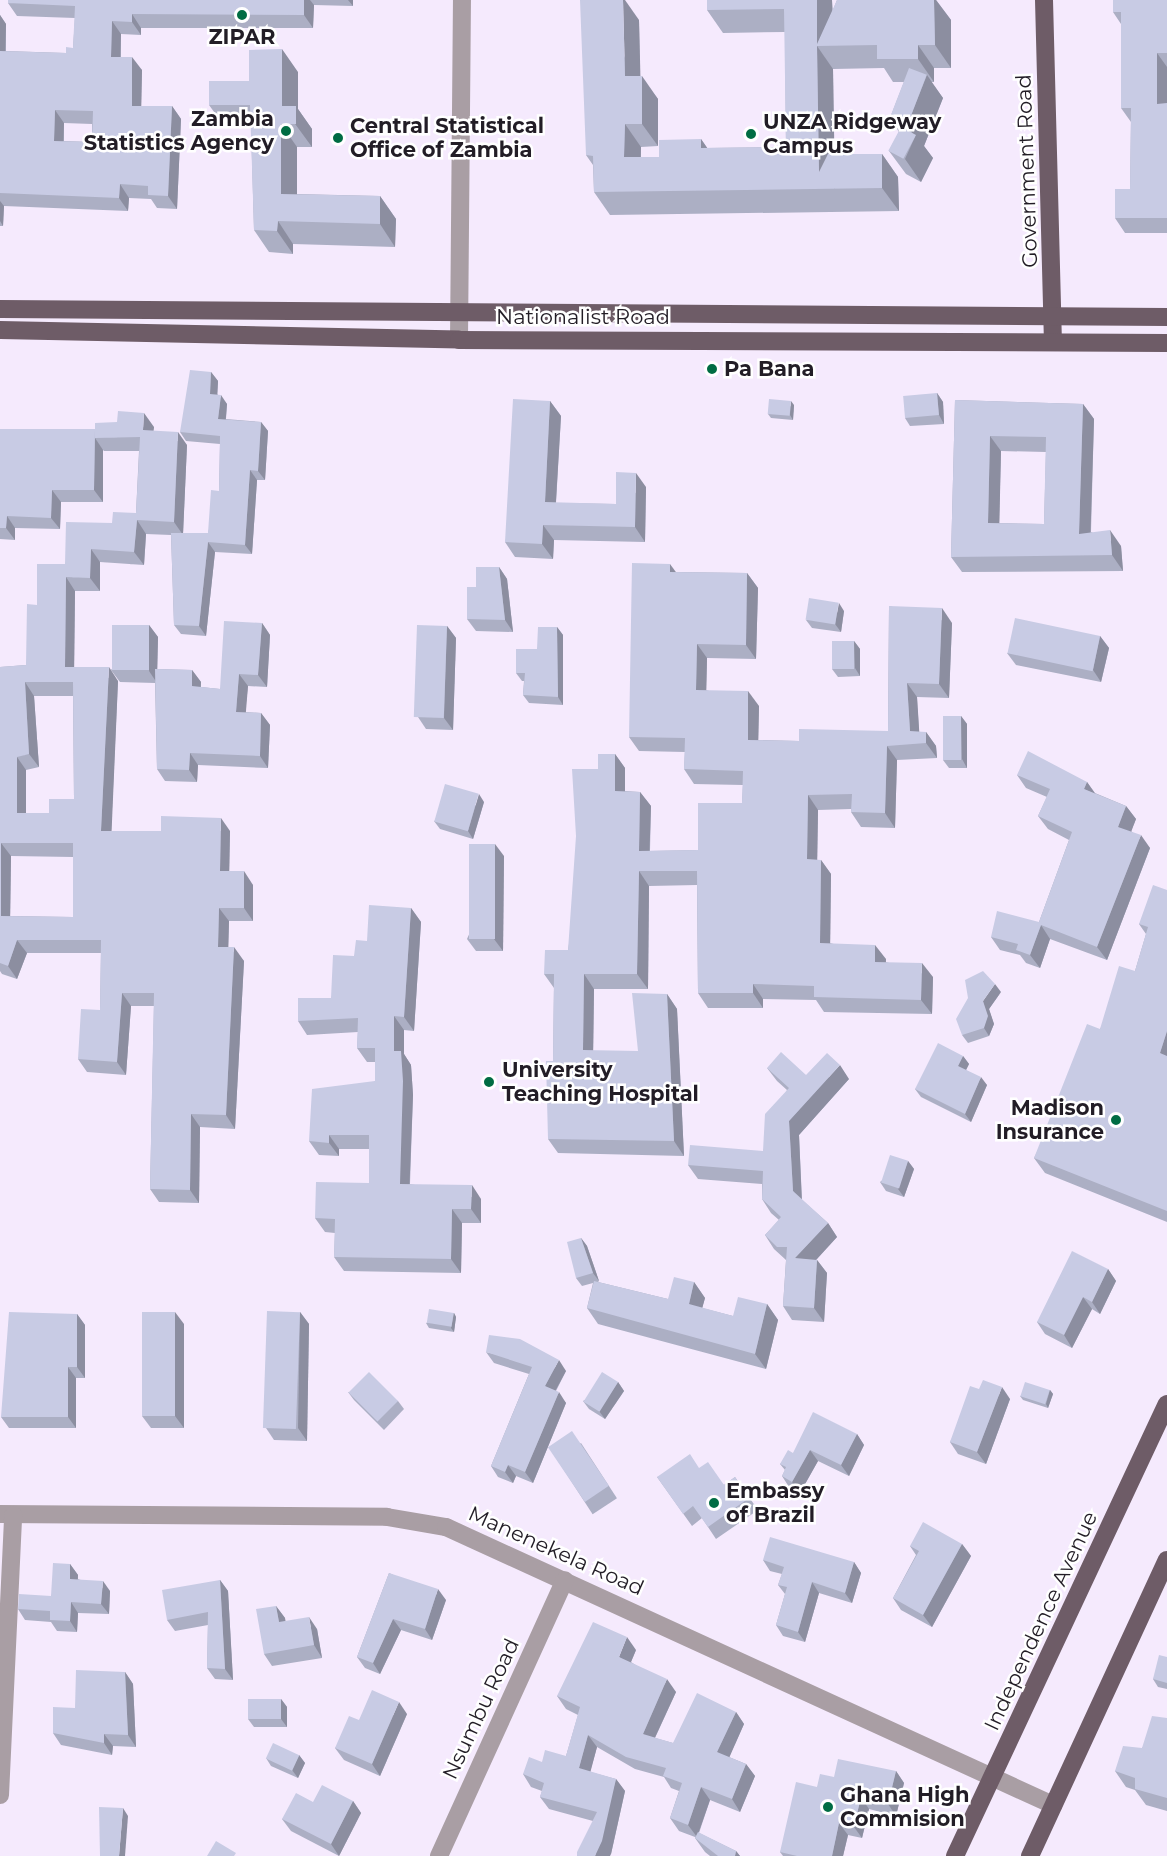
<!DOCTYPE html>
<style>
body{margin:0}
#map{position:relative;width:1167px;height:1856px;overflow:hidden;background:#f5eafd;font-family:Montserrat,sans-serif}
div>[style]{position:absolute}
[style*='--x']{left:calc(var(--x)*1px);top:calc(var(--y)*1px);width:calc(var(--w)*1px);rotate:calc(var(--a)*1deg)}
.minor>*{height:18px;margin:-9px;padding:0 9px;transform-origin:9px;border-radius:9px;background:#a99ea4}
.major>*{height:18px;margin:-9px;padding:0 9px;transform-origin:9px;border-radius:9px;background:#6e5c67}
.wall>*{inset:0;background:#acafc4;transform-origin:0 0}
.shaded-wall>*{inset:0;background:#8c8ea0;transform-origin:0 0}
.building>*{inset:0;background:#c8cbe4;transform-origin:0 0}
.dots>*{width:16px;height:16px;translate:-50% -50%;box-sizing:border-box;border:3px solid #fff;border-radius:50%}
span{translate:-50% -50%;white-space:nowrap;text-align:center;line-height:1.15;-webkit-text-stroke:5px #fff;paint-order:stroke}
.poi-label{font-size:21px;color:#221d26;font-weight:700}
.right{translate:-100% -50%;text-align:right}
.left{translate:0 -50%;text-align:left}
.street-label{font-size:21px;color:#221d26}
</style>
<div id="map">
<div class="minor">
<div style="--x:459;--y:340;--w:340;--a:-89.5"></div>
<div style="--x:0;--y:1514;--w:387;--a:0.4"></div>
<div style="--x:387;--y:1517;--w:60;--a:9.6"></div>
<div style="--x:446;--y:1527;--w:668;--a:24.61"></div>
<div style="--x:0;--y:1795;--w:280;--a:-87.3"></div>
<div style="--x:439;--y:1856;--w:303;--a:-65.5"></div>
</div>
<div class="major">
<div style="--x:1044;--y:0;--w:341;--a:88.5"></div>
<div style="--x:0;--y:309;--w:1167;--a:0.39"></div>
<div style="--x:0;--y:330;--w:459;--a:1.2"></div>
<div style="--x:459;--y:340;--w:708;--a:0.24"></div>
<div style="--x:955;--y:1856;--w:499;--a:-64.9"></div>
<div style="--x:1030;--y:1856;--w:326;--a:-65.2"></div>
</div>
<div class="wall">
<div style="clip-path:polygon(evenodd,8px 0,353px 0,353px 6px,314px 5px,313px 28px,141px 28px,141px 35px,121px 34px,121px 57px,142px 70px,141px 106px,172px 106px,181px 119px,177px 209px,157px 208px,151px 199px,129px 198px,128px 211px,4px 206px,3px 226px,0 226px,0 15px,6px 24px,6px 51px,66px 53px,73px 48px,75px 18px,17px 16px,8px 3px,8px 0,64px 123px,92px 124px,92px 142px,64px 141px,64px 123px)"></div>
<div style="clip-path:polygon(707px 0,832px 0,833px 10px,837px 0,936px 0,951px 20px,951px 68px,934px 68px,934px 82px,931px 82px,943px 98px,924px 146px,933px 158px,921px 182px,906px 174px,889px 151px,899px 132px,890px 118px,904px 82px,893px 82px,884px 68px,833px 69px,834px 154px,882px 154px,898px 177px,899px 211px,610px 215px,594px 192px,593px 165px,586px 155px,639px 20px,640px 76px,658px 99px,658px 146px,641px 147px,641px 157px,659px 157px,701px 139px,707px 148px,786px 147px,785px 32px,723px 33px,707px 10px)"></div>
<div style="clip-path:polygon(1167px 0,1167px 233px,1125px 233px,1115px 218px,1130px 189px,1131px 122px,1121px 108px,1121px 24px,1113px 12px)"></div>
<div style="clip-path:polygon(298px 72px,298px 109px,312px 129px,312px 147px,297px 147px,297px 194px,380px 196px,396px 219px,395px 247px,293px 244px,293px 254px,269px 252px,254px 230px,251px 127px,225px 127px,209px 105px,249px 81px)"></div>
<div style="clip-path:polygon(evenodd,211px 372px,218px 381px,217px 394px,227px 404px,226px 419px,261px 422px,268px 431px,265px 480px,257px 480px,252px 554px,215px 552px,206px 636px,181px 634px,174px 625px,171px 535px,146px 534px,144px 565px,100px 562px,100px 591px,75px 591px,74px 667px,118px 681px,111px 831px,230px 831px,229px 871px,253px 885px,253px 921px,229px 921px,228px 947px,244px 961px,235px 1129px,200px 1127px,199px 1203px,159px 1202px,150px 1189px,154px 1006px,131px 1006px,126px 1075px,87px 1072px,78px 1059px,100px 1010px,101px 953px,27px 953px,17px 979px,2px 974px,0 971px,0 667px,26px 665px,37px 605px,65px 564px,112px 523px,136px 513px,139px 451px,104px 451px,103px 450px,103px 502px,61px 502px,60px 529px,15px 528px,15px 540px,0 539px,0 429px,95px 429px,154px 427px,153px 431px,187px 445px,183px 533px,208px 533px,219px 491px,220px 444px,186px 441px,180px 432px,211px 372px,34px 696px,73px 696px,74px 799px,49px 813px,26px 813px,26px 770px,39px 767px,34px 696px,211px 372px,11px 856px,73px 857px,73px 917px,10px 916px,11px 856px)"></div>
<div style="clip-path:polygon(937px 393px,943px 402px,944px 424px,910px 426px,905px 418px)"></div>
<div style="clip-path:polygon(evenodd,955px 400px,1083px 404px,1094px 419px,1091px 532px,1121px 546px,1123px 571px,962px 572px,951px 557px,955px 400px,1001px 451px,1046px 452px,1044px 524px,999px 523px,1001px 451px)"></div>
<div style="clip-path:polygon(550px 401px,561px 416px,556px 503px,616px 504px,646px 487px,645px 542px,554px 540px,553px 559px,515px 557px,505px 542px)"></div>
<div style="clip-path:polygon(794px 405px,793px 420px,771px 418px,768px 414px)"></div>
<div style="clip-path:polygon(499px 567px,507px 579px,513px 632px,476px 631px,467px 619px,476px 587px)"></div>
<div style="clip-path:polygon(676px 572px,747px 573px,758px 588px,756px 659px,707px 658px,706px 690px,759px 706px,758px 740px,799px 741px,888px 731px,889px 606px,952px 623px,949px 698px,917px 697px,919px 732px,926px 732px,936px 746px,937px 758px,897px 760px,895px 828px,861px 827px,851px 812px,851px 809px,818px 810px,817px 860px,821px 860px,831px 874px,830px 943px,886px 959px,886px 962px,933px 977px,932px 1014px,824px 1012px,816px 1000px,763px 999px,763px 1008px,708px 1008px,698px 993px,697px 885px,649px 886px,648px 989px,594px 989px,593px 1051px,638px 1051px,667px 994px,677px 1009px,684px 1156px,558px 1153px,548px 1139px,553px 1061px,554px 988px,544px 974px,568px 950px,598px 769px,615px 754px,625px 768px,625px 791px,640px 792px,651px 806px,650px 851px,698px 850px,742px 803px,743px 785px,694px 784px,684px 769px,685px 752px,639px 751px,629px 737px)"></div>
<div style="clip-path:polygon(844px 611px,841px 632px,812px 628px,806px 620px)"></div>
<div style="clip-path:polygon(262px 623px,270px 635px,267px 687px,248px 686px,245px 712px,261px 713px,270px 725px,268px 768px,198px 765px,197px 782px,165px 781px,157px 769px,155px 683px,120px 682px,111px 670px,149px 625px,158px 637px,157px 669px,192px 670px,201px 682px,201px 687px,220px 689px)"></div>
<div style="clip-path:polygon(447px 626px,456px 638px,453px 730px,426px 729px,418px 717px)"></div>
<div style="clip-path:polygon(557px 627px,563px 635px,563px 705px,529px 703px,523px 695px,524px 681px,522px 681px,516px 673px)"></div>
<div style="clip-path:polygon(1100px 636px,1109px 648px,1101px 682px,1016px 665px,1007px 653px)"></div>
<div style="clip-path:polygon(854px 641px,860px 649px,860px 676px,838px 677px,832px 669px)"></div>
<div style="clip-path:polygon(961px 716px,967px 724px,967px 768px,949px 768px,943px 760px)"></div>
<div style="clip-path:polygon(1017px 775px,1087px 782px,1095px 793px,1126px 806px,1136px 819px,1131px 831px,1150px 848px,1107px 960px,1050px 939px,1040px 968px,1026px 963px,1020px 955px,1000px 950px,991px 937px,1039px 922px,1069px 840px,1048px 829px,1038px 816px,1047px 797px,1026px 788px)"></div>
<div style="clip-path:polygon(484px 802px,473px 839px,440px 829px,434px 821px)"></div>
<div style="clip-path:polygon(504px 856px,503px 951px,476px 951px,467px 939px)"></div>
<div style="clip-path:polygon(1167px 890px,1167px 1222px,1045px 1173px,1034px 1158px,1100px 1029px,1135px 971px,1146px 934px,1139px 924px)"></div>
<div style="clip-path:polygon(411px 908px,421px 922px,414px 1031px,404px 1030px,404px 1054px,411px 1065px,413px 1095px,410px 1184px,481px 1199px,481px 1223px,462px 1223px,461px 1273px,344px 1271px,334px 1257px,335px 1233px,325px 1232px,315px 1218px,369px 1183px,369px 1149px,339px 1149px,339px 1156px,319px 1155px,309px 1141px,375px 1081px,375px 1062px,367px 1062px,357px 1048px,358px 1032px,307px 1035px,298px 1021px,331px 998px,354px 956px,367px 941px)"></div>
<div style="clip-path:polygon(1001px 992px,989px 1009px,994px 1024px,989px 1036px,968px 1043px,962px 1035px)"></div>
<div style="clip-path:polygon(963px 1056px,969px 1064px,966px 1070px,987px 1085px,971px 1122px,921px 1097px,915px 1089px)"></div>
<div style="clip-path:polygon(767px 1068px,806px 1075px,849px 1079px,799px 1135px,802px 1200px,828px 1223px,837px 1237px,816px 1260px,817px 1260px,827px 1273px,824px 1322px,792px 1320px,783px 1306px,786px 1260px,774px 1249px,765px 1235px,779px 1220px,771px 1213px,762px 1199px,762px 1184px,698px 1179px,688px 1165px,763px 1151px,787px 1090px,777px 1081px)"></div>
<div style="clip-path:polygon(908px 1161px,914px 1169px,904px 1197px,886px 1191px,880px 1182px)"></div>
<div style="clip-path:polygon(581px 1238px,587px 1246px,599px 1281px,598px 1282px,668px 1299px,694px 1282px,705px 1298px,702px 1308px,733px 1316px,767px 1304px,778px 1320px,766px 1369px,598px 1324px,587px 1308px,593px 1283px,582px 1286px,576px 1278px)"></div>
<div style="clip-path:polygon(1108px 1269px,1116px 1281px,1100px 1314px,1092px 1309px,1072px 1348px,1045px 1334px,1037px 1322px)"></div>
<div style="clip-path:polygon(300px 1312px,309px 1324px,307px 1441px,274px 1440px,266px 1428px)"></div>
<div style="clip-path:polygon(454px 1313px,456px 1317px,454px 1332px,429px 1328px,426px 1323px)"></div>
<div style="clip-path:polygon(77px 1314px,85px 1325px,85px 1378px,76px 1378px,76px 1428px,9px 1428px,1px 1417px)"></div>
<div style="clip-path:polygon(184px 1324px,184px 1428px,151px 1428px,142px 1416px)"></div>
<div style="clip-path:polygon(486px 1352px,566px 1371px,556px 1391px,566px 1403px,533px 1483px,516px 1476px,513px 1483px,498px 1477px,491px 1466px,529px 1374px,494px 1363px)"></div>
<div style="clip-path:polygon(618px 1382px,624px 1391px,605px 1419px,589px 1409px,583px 1401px)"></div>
<div style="clip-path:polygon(979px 1389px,1010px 1399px,986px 1464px,958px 1454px,950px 1442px)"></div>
<div style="clip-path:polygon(1050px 1390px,1053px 1394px,1048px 1408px,1023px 1400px,1020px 1396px)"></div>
<div style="clip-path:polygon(348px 1392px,398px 1401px,404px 1409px,384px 1430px,354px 1400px)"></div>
<div style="clip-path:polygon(857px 1434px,864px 1445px,849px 1476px,818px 1461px,800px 1493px,789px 1487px,782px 1476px,785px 1470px,780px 1464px,793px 1453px)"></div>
<div style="left:581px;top:1443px;width:66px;height:29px;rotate:57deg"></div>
<div style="clip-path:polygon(699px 1468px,724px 1485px,735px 1477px,758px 1510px,716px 1539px,702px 1518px,692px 1526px,657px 1477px)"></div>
<div style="clip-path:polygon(962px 1544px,971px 1556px,932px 1627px,901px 1610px,893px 1598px,916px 1555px,910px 1546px)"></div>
<div style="clip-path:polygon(763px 1560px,854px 1562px,861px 1573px,852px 1603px,819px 1593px,805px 1642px,783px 1636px,776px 1625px,785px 1594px,778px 1585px,782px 1574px,770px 1571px)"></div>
<div style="clip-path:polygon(70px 1564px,78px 1575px,78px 1579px,110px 1591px,109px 1614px,78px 1613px,77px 1632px,57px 1631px,51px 1622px,25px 1620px,18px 1609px,51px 1596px)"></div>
<div style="clip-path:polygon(389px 1573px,446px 1600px,432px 1640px,401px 1630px,380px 1674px,365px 1668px,357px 1657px)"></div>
<div style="clip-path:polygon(220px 1580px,228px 1591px,233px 1680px,215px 1679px,207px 1668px,208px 1625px,175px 1631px,167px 1620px)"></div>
<div style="clip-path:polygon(276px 1606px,285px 1618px,285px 1621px,317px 1629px,322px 1658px,272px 1666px,264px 1654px)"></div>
<div style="clip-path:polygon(636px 1650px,631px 1662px,676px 1692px,655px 1738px,673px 1743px,736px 1712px,744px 1724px,729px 1757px,746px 1764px,755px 1776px,740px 1812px,710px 1800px,699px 1833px,736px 1851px,740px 1856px,710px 1856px,705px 1852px,695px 1838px,695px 1837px,679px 1831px,670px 1818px,679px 1791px,671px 1788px,664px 1777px,635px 1769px,597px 1747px,590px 1772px,616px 1779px,625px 1791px,611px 1854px,593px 1821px,549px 1809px,540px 1797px,542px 1791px,531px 1787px,523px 1774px,542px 1762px,566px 1756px,578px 1715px,566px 1709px,557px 1696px)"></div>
<div style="clip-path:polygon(1167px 1657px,1167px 1689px,1158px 1687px,1153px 1679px)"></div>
<div style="clip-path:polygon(125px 1672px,133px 1684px,136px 1747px,113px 1746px,112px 1755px,61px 1745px,53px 1733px,75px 1708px)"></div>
<div style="clip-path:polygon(281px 1699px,287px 1707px,287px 1727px,254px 1727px,248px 1719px)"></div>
<div style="clip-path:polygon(407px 1714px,380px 1776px,344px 1760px,335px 1748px,359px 1720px)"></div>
<div style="clip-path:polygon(1167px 1718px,1167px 1811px,1146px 1805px,1135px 1790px,1126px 1787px,1115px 1771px,1142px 1748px)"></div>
<div style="clip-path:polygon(299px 1755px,305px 1763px,298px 1778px,271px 1766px,266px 1758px)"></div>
<div style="clip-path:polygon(896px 1771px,904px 1783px,896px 1816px,869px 1809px,862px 1838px,848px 1835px,843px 1856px,783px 1856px,780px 1852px,817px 1787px,834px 1777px)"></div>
<div style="clip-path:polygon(353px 1801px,361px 1813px,339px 1856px,291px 1831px,282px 1819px,313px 1802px)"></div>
</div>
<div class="shaded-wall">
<div style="clip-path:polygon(304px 0,310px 0,314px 5px,313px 28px,304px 15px)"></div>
<div style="clip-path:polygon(348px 0,353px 0,353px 6px)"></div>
<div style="clip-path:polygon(623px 0,625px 0,639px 20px,641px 99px,625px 76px)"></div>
<div style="left:817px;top:0;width:15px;height:44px"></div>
<div style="clip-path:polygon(934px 0,936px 0,951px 20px,951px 68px,935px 45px)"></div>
<div style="clip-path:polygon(132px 14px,141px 28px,141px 35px,132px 22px)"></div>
<div style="clip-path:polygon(0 15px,6px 24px,5px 64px,0 56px)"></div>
<div style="clip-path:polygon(112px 21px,121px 34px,120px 70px,111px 57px)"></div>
<div style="clip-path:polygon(918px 45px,934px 68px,934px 82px,918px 59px)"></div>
<div style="clip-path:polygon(817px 46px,833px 69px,835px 189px,819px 172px)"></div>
<div style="clip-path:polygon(282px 49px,298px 72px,298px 109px,312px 129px,312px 147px,282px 106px)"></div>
<div style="clip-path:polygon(1157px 53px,1167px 67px,1167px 118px,1157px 104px)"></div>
<div style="clip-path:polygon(132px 57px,142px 70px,141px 119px,132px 106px)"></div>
<div style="clip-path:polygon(927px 75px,943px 98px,924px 146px,933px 158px,921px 182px,905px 159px,915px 137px,907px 125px)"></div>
<div style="clip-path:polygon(642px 76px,658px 99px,658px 146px,642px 124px)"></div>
<div style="clip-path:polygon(172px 106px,181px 119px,177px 209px,168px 196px)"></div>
<div style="clip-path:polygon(55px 110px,64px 123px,63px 154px,54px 141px)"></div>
<div style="clip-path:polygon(281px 124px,297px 147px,297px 216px,281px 194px)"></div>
<div style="clip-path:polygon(625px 124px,641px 147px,640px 180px,624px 157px)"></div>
<div style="clip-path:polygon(701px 139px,717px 162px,701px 148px)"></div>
<div style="clip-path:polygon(882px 154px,898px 177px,899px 211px,882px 188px)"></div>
<div style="clip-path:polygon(120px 184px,129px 198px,128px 211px,119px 198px)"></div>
<div style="clip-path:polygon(380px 196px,396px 219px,395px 247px,380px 224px)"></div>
<div style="clip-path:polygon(0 201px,4px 206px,3px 226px,0 221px)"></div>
<div style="clip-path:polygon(278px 221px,293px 244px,293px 254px,277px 231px)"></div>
<div style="clip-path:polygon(211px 372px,218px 381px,217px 403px,210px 394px)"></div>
<div style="clip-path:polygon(937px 393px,943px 402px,944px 424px,939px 415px)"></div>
<div style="clip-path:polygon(221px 395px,227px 404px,225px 428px,218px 419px)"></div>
<div style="clip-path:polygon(550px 401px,561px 416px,555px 517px,545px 502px)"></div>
<div style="clip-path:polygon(791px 401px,794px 405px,793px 420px,790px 415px)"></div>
<div style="clip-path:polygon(1083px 404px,1094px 419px,1090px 549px,1079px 534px)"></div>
<div style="clip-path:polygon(144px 413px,154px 427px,152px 444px,143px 430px)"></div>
<div style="clip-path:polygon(261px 422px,268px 431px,265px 480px,258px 471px)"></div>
<div style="clip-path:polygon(178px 432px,187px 445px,183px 535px,174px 522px)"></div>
<div style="clip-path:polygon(990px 436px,1001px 451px,999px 539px,988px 523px)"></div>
<div style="clip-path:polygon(95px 438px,103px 450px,103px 502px,94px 490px)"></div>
<div style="clip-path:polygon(250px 470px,257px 480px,252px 554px,245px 545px)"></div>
<div style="clip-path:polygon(636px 473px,646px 487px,645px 542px,635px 527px)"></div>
<div style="clip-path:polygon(52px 490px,61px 502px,60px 529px,51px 518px)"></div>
<div style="clip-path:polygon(7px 516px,15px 528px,15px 540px,6px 528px)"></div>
<div style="clip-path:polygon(137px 520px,146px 534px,144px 565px,134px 552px)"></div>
<div style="clip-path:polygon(543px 525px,554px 540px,553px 559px,542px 544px)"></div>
<div style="clip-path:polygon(1110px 530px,1121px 546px,1123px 571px,1112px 555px)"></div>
<div style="clip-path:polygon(208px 542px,215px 552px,206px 636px,199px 626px)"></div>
<div style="clip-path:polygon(91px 549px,100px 562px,100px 591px,90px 578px)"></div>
<div style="clip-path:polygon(670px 564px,681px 579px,670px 572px)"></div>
<div style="clip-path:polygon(499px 567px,507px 579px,513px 632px,505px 620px)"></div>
<div style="clip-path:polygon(747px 573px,758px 588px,756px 659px,746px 645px)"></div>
<div style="clip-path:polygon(66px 577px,75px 591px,74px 680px,65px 667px)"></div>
<div style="clip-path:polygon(839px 603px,844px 611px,841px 632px,835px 624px)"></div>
<div style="clip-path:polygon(942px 608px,952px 623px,949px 698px,939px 684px)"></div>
<div style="clip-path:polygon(262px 623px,270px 635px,267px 687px,258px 675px)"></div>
<div style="clip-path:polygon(149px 625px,158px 637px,157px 683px,149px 671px)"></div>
<div style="clip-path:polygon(447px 626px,456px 638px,453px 730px,444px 718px)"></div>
<div style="clip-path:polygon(557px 627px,563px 635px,563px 705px,558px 697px)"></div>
<div style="clip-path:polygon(1100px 636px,1109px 648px,1101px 682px,1093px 670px)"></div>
<div style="clip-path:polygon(854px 641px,860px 649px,860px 676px,855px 668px)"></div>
<div style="clip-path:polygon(697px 644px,707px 658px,706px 705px,696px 690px)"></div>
<div style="clip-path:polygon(109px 667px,118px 681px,111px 845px,101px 831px)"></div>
<div style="clip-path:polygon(192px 670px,201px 682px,200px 698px,192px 686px)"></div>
<div style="clip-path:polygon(239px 674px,248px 686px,245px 723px,236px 712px)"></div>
<div style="clip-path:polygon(25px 682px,34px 696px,39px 767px,29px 754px)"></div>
<div style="clip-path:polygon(907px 683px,917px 697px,920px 743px,910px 731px)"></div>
<div style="clip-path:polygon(748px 691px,759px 706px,758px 755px,748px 740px)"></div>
<div style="clip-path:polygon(261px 713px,270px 725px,268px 768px,260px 756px)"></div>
<div style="clip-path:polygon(961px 716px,967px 724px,967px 768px,962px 759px)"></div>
<div style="clip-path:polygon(926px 732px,936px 746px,937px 758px,926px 743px)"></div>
<div style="clip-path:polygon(887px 746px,897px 760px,895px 828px,885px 813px)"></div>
<div style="clip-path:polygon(190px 753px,198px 765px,197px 782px,189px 770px)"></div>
<div style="clip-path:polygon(615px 754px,625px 768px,625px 806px,615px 791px)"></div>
<div style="clip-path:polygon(17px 757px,26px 770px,26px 826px,17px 813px)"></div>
<div style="clip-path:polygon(1087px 782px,1096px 795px,1084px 789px)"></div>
<div style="clip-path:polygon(640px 792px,651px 806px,649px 865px,639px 851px)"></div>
<div style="clip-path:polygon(479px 794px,484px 802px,473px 839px,468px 831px)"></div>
<div style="clip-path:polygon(808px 795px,818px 810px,817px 874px,807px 859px)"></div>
<div style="clip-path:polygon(1126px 806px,1136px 819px,1128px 840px,1118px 827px)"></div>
<div style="clip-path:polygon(221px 818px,230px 831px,229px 885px,220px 871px)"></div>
<div style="clip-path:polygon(1141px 835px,1150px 848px,1107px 960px,1097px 947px)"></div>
<div style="clip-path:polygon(1px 843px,11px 856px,10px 929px,1px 916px)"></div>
<div style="clip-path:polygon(495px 844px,504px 856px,503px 951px,494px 939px)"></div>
<div style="clip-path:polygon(821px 860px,831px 874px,830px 958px,820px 943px)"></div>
<div style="clip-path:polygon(244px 871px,253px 885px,253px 921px,244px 908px)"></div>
<div style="clip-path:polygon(639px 871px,649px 886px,648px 989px,637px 974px)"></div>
<div style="clip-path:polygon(219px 908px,229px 921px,228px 961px,218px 947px)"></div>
<div style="clip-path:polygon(411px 908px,421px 922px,414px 1031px,404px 1017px)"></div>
<div style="clip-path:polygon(1041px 925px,1050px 939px,1040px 968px,1030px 955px)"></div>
<div style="clip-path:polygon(17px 940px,27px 953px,17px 979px,8px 966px)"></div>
<div style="clip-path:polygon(875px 945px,886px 959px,885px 976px,875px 962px)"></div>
<div style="clip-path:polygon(234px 947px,244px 961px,235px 1129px,226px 1115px)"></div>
<div style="clip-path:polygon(922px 963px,933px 977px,932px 1014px,921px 1000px)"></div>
<div style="clip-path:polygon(584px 974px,594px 989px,593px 1065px,583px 1050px)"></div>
<div style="clip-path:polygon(753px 984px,763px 999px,763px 1008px,753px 993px)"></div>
<div style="clip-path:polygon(995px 984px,1001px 992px,989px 1009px,994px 1024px,989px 1036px,984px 1028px,983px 1001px)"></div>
<div style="clip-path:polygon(122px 993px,131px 1006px,126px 1075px,117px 1062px)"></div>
<div style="clip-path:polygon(667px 994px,677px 1009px,684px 1156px,674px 1141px)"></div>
<div style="clip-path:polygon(394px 1016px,404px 1030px,404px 1054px,411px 1065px,413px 1095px,409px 1198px,400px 1184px,394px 1051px)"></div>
<div style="clip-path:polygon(1167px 1031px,1167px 1063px,1160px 1053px)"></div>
<div style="clip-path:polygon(963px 1056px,969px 1064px,964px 1074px,958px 1066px)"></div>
<div style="clip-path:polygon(840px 1065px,849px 1079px,799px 1135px,802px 1205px,793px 1191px,789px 1121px)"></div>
<div style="clip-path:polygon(981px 1077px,987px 1085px,971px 1122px,965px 1114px)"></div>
<div style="clip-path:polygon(191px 1114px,200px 1127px,199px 1203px,190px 1190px)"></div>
<div style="clip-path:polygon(329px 1135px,339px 1149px,339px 1156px,329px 1143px)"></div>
<div style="clip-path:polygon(908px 1161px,914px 1169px,904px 1197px,898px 1189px)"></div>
<div style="clip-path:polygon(472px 1185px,481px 1199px,481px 1223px,471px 1209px)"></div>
<div style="clip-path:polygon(452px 1209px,462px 1223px,461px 1273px,451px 1259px)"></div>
<div style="clip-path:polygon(828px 1223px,837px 1237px,805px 1272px,795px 1258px)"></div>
<div style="clip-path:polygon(581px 1238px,587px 1246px,599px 1281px,593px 1273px)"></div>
<div style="clip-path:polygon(817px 1260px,827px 1273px,824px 1322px,814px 1308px)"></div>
<div style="clip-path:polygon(1108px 1269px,1116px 1281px,1100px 1314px,1092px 1302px)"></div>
<div style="clip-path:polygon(694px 1282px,705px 1298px,699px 1320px,689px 1304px)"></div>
<div style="clip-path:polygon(1083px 1297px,1092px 1309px,1072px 1348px,1064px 1335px)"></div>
<div style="clip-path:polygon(767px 1304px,778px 1320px,766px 1369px,755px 1354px)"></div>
<div style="clip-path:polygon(175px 1312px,184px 1324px,184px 1428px,175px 1416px)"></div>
<div style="clip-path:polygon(300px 1312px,309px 1324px,307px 1441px,298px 1428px)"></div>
<div style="clip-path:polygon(454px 1313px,456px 1317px,454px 1332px,451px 1328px)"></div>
<div style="clip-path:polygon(77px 1314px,85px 1325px,85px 1378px,77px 1367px)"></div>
<div style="clip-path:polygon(559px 1360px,566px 1371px,552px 1397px,545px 1386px)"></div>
<div style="clip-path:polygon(68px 1367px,76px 1378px,76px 1428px,68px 1417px)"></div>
<div style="clip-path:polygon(618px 1382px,624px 1391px,605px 1419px,599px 1411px)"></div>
<div style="clip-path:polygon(1002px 1387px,1010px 1399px,986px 1464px,977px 1452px)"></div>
<div style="clip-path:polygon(1050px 1390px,1053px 1394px,1048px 1408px,1046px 1404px)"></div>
<div style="clip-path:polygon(559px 1392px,566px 1403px,533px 1483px,525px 1472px)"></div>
<div style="clip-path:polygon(857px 1434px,864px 1445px,849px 1476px,841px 1465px)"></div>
<div style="clip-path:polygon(810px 1450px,818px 1461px,800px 1493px,792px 1482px)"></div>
<div style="clip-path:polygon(508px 1465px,516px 1476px,513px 1483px,505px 1472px)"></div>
<div style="clip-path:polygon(962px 1544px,971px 1556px,932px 1627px,923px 1615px)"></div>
<div style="clip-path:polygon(854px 1562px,861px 1573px,852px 1603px,845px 1593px)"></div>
<div style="clip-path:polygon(70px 1564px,78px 1575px,77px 1590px,70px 1579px)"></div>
<div style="clip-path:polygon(220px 1580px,228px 1591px,233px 1680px,225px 1669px)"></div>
<div style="clip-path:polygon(103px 1581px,110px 1591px,109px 1614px,101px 1604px)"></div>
<div style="clip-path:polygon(812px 1582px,819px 1593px,805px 1642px,798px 1632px)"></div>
<div style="clip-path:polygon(438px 1589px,446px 1600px,432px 1640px,425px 1629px)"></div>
<div style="clip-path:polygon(71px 1602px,78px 1613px,77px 1632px,70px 1621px)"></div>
<div style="clip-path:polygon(276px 1606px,285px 1618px,288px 1634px,279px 1622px)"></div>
<div style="clip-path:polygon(309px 1617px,317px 1629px,322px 1658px,314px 1645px)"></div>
<div style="clip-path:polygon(393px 1619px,401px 1630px,380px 1674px,373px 1663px)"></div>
<div style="clip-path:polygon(627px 1637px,636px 1650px,628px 1669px,619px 1657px)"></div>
<div style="clip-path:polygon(125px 1672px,133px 1684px,136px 1747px,128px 1735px)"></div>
<div style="clip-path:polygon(667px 1679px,676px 1692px,651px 1746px,643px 1734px)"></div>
<div style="clip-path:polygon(281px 1699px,287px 1707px,287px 1727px,281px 1719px)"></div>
<div style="clip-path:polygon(399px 1702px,407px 1714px,380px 1776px,372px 1764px)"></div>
<div style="clip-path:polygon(736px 1712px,744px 1724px,726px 1765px,717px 1752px)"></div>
<div style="clip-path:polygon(104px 1734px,113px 1746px,112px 1755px,104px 1743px)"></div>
<div style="clip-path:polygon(588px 1735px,597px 1747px,588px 1781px,579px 1768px)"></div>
<div style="clip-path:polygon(299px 1755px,305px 1763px,298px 1778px,292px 1770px)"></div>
<div style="clip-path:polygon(746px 1764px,755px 1776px,740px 1812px,732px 1799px)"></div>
<div style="clip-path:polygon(896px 1771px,904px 1783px,896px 1816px,888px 1804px)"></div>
<div style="clip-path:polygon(616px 1779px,625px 1791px,611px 1854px,610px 1856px,595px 1856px)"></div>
<div style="clip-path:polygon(701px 1787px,710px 1800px,697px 1837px,688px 1825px)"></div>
<div style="clip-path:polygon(861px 1797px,869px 1809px,862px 1838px,854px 1827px)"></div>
<div style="clip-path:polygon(353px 1801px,361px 1813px,339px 1856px,331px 1844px)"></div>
<div style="clip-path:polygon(123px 1808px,128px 1816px,125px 1856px,119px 1856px)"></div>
<div style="clip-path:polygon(839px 1823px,848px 1835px,843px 1856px,832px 1856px)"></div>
<div style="clip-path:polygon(736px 1851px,740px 1856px,735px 1856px)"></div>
</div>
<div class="building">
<div style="clip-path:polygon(evenodd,8px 0,304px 0,304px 15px,132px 14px,132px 22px,112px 21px,111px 57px,132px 57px,132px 106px,172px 106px,168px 196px,148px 195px,148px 186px,120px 184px,119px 198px,0 193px,0 51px,66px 53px,66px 47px,73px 48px,75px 6px,8px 3px,8px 0,55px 110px,93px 111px,92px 142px,54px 141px,55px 110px)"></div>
<div style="clip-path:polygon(580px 0,623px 0,625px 76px,642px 76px,642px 124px,625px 124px,624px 157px,659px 157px,659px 140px,701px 139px,701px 148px,786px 147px,784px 9px,707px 10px,707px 0,817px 0,817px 44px,837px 0,934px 0,935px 45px,918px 45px,918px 59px,877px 59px,877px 45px,817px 46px,819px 172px,828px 154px,882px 154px,882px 188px,594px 192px,593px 156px,586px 155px)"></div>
<div style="clip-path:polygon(1113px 0,1167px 0,1167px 53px,1157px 53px,1157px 104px,1167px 103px,1167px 218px,1115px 218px,1115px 189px,1130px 189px,1131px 108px,1121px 108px,1121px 12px,1113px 12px)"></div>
<div style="clip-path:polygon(282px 49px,282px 106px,296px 106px,296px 124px,281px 124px,281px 194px,380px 196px,380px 224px,278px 221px,277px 231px,254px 230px,250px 105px,209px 105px,209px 81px,249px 81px,249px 50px)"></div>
<div style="left:909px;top:68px;width:19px;height:53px;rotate:21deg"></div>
<div style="left:901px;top:127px;width:17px;height:27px;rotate:28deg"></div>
<div style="clip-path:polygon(190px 370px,211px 372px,210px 394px,221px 395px,218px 419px,261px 422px,258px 471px,250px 470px,245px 545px,208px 542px,199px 626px,174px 625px,171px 533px,208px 533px,211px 490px,219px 491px,220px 436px,180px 432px)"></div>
<div style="left:937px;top:393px;width:22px;height:34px;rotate:85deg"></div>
<div style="clip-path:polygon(513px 399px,550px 401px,545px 502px,616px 504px,616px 472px,636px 473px,635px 527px,543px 525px,542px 544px,505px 542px)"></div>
<div style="left:769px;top:399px;width:22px;height:15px;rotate:5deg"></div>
<div style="clip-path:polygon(evenodd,955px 400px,1083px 404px,1079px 534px,1110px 530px,1112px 555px,951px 557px,955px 400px,990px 436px,1046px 437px,1044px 524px,988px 523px,990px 436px)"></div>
<div style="clip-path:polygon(evenodd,118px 411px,144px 413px,143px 430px,178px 432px,174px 522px,137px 520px,134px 552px,91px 549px,90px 578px,66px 577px,65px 667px,109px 667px,101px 831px,161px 831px,161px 816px,221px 818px,220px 871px,244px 871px,244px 908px,219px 908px,218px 947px,234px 947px,226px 1115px,191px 1114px,190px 1190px,150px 1189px,154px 993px,122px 993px,117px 1062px,78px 1059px,81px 1009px,100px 1010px,101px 940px,17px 940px,8px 966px,0 963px,0 667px,26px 665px,27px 604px,37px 605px,37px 564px,65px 564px,66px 522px,112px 523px,113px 512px,136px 513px,140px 437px,95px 438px,95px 423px,117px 422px,118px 411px,25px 682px,73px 682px,74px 799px,49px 799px,49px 813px,17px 813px,17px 757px,29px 754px,25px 682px,118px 411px,1px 843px,73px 843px,73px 917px,1px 916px,1px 843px)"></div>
<div style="clip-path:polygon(0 429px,95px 429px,94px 490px,52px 490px,51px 518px,7px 516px,6px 528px,0 528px)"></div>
<div style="clip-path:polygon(632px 563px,670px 564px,670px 572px,747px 573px,746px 645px,697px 644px,696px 690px,748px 691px,748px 740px,799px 741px,799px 729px,888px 731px,889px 606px,942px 608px,939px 684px,907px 683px,910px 731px,926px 732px,926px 743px,887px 746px,885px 813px,851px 812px,852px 794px,808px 795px,807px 859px,821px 860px,820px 943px,875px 945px,875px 962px,922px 963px,921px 1000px,814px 997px,814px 986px,753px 984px,753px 993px,698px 993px,697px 871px,639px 871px,637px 974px,584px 974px,583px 1050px,638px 1051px,632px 993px,667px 994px,674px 1141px,548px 1139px,546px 1061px,553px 1061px,554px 974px,544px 974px,545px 950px,568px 950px,576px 836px,572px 769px,598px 769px,598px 754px,615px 754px,615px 791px,640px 792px,639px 851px,698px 850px,698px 803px,742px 803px,743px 771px,684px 769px,685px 738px,629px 737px)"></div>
<div style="clip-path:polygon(476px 567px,499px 567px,505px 620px,467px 619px,467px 587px,476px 587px)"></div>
<div style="left:809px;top:598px;width:30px;height:22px;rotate:9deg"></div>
<div style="left:1015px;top:618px;width:87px;height:36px;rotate:12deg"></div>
<div style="clip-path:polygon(224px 621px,262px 623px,258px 675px,239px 674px,236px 712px,261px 713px,260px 756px,190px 753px,189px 770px,157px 769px,155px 669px,192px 670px,192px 686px,220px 689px)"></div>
<div style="left:112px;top:625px;width:37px;height:45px"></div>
<div style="left:417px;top:625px;width:30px;height:92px;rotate:2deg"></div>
<div style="clip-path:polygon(538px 627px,557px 627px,558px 697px,523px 695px,525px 673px,516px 673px,516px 649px,537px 649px)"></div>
<div style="left:832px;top:641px;width:22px;height:28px"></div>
<div style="left:943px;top:716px;width:18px;height:44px"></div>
<div style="clip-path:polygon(1028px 751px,1087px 782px,1084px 789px,1126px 806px,1118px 827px,1141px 835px,1097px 947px,1041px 925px,1030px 955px,1016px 950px,1018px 944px,991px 937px,997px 911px,1039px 922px,1072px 832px,1038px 816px,1050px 789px,1017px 775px)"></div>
<div style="left:445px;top:784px;width:35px;height:39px;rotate:16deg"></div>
<div style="left:469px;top:844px;width:26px;height:95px"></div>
<div style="clip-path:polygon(1153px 885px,1167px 890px,1167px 1031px,1160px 1053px,1167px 1056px,1167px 1211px,1034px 1158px,1087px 1024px,1100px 1029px,1119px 966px,1135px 971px,1148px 927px,1139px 924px)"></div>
<div style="clip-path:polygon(369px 905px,411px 908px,404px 1017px,394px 1016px,394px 1051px,401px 1051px,403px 1081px,400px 1184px,472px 1185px,471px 1209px,452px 1209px,451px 1259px,334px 1257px,335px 1219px,315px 1218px,316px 1182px,369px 1183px,369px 1135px,329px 1135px,329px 1143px,309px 1141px,312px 1089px,375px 1081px,375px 1048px,357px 1048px,358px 1018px,298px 1021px,298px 998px,331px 998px,333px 955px,354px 956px,356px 940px,367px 941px)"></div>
<div style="clip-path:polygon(983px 971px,995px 984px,983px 1001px,988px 1016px,984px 1028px,962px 1035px,956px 1019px,968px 998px,965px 980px)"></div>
<div style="clip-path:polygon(938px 1043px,963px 1056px,958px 1066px,981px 1077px,965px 1114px,915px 1089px)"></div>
<div style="clip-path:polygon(781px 1052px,806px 1075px,827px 1053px,840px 1065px,789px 1121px,793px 1191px,828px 1223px,795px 1258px,817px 1260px,814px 1308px,783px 1306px,787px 1247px,777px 1247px,765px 1235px,781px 1217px,762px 1199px,763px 1171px,688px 1165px,690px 1145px,763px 1151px,765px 1114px,789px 1088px,767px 1068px)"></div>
<div style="left:890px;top:1155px;width:19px;height:29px;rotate:18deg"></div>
<div style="clip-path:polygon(581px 1238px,593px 1273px,576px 1278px,567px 1242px)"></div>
<div style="clip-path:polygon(1072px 1251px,1108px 1269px,1092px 1302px,1083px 1297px,1064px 1335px,1037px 1322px)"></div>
<div style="clip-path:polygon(674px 1277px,694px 1282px,689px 1304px,733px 1316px,738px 1297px,767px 1304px,755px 1354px,587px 1308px,594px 1281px,668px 1299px)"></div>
<div style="left:429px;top:1309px;width:25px;height:14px;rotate:9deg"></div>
<div style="left:267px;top:1311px;width:33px;height:117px;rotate:2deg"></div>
<div style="clip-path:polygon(9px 1312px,77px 1314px,77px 1367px,68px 1367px,68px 1417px,1px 1417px)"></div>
<div style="left:142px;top:1312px;width:33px;height:104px"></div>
<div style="clip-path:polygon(489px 1335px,520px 1339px,559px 1360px,545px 1386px,559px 1392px,525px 1472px,508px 1465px,505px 1472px,491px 1466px,532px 1367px,486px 1352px)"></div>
<div style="left:369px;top:1372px;width:41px;height:29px;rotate:45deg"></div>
<div style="left:602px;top:1372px;width:19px;height:35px;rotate:32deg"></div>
<div style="clip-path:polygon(983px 1380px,1002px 1387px,977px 1452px,950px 1442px,970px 1386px,979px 1389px)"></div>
<div style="left:1025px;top:1382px;width:26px;height:15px;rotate:18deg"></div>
<div style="clip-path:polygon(813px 1412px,857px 1434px,841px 1465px,810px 1450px,792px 1482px,782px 1476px,786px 1467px,780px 1464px,788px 1450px,793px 1453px)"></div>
<div style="left:572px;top:1431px;width:66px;height:29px;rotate:56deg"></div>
<div style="clip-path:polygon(690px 1454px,699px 1468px,708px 1462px,724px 1485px,735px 1477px,749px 1498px,708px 1527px,693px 1506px,683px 1514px,657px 1477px)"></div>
<div style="clip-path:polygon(923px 1522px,962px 1544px,923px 1615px,893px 1598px,919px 1551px,910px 1546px)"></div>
<div style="clip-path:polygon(770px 1537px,854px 1562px,845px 1593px,812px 1582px,798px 1632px,776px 1625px,787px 1587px,778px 1585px,784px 1567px,763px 1560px)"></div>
<div style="clip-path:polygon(53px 1563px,70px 1564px,70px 1579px,103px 1581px,101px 1604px,71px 1602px,70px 1621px,50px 1620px,50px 1611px,18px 1609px,19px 1594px,51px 1596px)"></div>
<div style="clip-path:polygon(389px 1573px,438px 1589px,425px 1629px,393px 1619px,373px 1663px,357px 1657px)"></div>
<div style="clip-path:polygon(220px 1580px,225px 1669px,207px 1668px,208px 1612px,167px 1620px,162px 1590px)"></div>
<div style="clip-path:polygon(276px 1606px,279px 1622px,309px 1617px,314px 1645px,264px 1654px,256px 1609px)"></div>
<div style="clip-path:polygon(593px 1622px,627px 1637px,619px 1657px,667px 1679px,643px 1734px,673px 1743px,697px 1693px,736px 1712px,717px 1752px,746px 1764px,732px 1799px,701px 1787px,688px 1825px,670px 1818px,682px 1783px,663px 1776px,666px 1768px,626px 1757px,588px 1735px,579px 1768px,616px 1779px,602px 1841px,595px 1856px,577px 1856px,577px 1852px,597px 1812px,540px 1797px,544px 1783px,523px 1774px,529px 1757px,542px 1762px,545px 1750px,566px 1756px,580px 1707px,557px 1696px)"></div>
<div style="clip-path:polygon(1159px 1655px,1167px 1657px,1167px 1683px,1153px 1679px)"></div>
<div style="clip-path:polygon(76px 1670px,125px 1672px,128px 1735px,104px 1734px,104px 1743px,53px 1733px,53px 1707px,75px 1708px)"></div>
<div style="clip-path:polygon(372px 1690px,399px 1702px,372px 1764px,335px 1748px,349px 1716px,359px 1720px)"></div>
<div style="left:248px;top:1699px;width:33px;height:20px"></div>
<div style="clip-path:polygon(1152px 1716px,1167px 1718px,1167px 1798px,1135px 1789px,1135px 1778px,1115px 1771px,1123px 1746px,1142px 1748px)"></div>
<div style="left:273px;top:1743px;width:29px;height:17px;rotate:25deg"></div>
<div style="clip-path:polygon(838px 1759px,896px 1771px,888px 1804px,861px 1797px,854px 1827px,839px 1823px,832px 1856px,797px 1856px,780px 1852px,796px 1782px,817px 1787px,820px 1774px,834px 1777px)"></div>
<div style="clip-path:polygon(322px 1785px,353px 1801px,331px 1844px,282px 1819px,296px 1793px,313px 1802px)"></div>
<div style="clip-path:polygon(99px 1807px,123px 1808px,119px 1856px,100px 1856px)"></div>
<div style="clip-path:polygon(698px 1832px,736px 1851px,735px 1856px,718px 1856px,695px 1838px)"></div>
<div style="clip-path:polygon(216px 1841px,236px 1853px,234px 1856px,207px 1856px)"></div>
</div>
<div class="dots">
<div style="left:242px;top:15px;background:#006c43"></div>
<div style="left:286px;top:131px;background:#006c43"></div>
<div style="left:751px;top:134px;background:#006c43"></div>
<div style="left:338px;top:138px;background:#006c43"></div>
<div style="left:712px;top:369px;background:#006c43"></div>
<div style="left:489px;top:1082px;background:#006c43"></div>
<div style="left:1116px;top:1120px;background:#006c43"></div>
<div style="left:714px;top:1503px;background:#006c43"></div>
<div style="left:828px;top:1807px;background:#006c43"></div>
</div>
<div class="poi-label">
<span style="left:242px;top:37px">ZIPAR</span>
<span class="right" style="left:274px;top:131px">Zambia<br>Statistics Agency</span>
<span class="left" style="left:763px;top:134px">UNZA Ridgeway<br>Campus</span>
<span class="left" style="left:350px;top:138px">Central Statistical<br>Office of Zambia</span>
<span class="left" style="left:724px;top:369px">Pa Bana</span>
<span class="left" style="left:502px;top:1082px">University<br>Teaching Hospital</span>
<span class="right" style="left:1104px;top:1120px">Madison<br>Insurance</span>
<span class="left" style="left:726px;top:1503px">Embassy<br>of Brazil</span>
<span class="left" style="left:840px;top:1807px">Ghana High<br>Commision</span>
</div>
<div class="street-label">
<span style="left:1027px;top:171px;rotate:-92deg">Government Road</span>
<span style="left:583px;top:317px">Nationalist Road</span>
<span style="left:556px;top:1551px;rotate:24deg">Manenekela Road</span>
<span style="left:1041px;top:1621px;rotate:-65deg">Independence Avenue</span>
<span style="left:481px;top:1709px;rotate:-65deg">Nsumbu Road</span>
</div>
</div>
